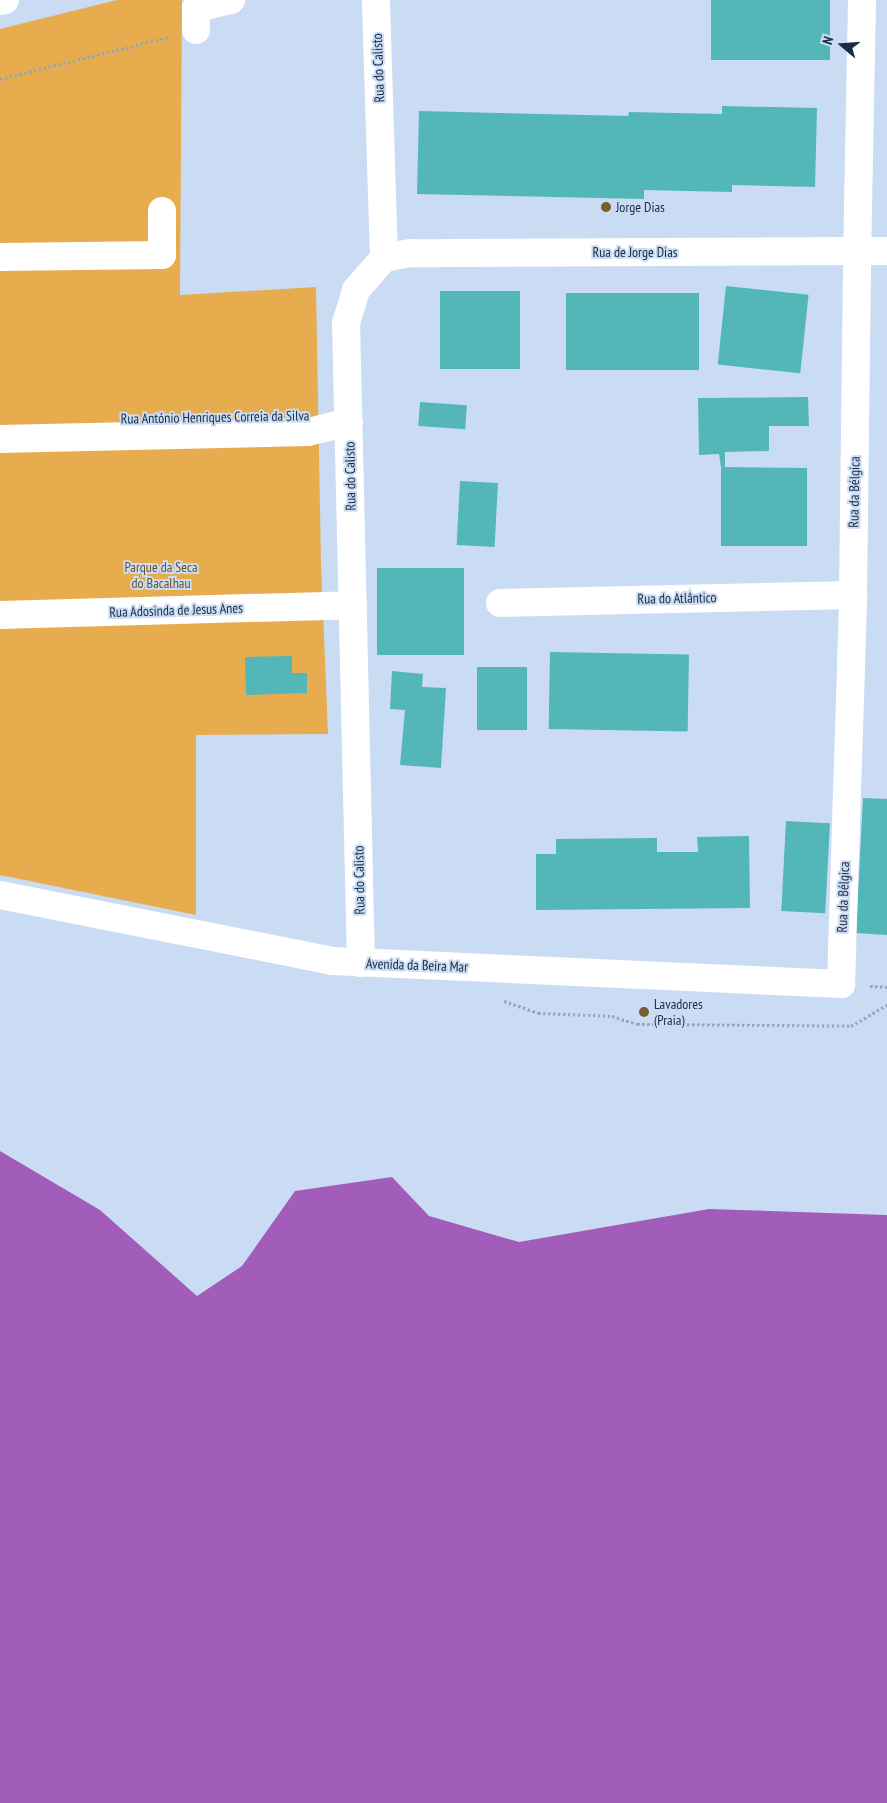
<!DOCTYPE html>
<meta charset="utf-8">
<style>
body{margin:0}
#map{position:relative;width:887px;height:1803px;overflow:hidden;background:#cadcf4;font-family:"PT Sans Narrow",sans-serif}
div>[style]{position:absolute}
[style*='--x']{left:calc(var(--x)*1px);top:calc(var(--y)*1px);width:calc(var(--w)*1px);rotate:calc(var(--a)*1deg)}
.green>*{inset:0;background:#e6ac4e}
.water>*{inset:0;background:#a25dbb}
.building>*{inset:0;background:#53b6b8;transform-origin:0 0}
.path>*{height:3px;margin-top:-1.5px;transform-origin:0;background:repeating-linear-gradient(90deg,#94a6be 0 2.5px,transparent 0 5px)}
.minor>*{height:28px;margin:-14px;padding:0 14px;transform-origin:14px;border-radius:14px;background:#fff}
.secondary>*{height:28px;margin:-14px;padding:0 14px;transform-origin:14px;border-radius:14px;background:#fff}
.dots>*{width:14px;height:14px;translate:-50% -50%;box-sizing:border-box;border:2px solid #cadcf4;border-radius:50%}
span{translate:-50% -50%;white-space:nowrap;text-align:center;line-height:1.15;-webkit-text-stroke:4px #cadcf4;paint-order:stroke}
.street-label{font-size:14px;color:#1a2b42}
.poi-label{font-size:14px;color:#1a2b42}
.left{translate:0 -50%;text-align:left}
.park-label{font-size:14px;color:#6d5022}
.north{position:absolute;left:817px;top:20px;width:50px;height:50px;-webkit-text-stroke:4px #cadcf4;paint-order:stroke;rotate:288deg;font-size:14px;font-weight:700;line-height:20px;text-align:center;color:#1a2b42}
.north::after{content:'';display:block;margin:auto;width:18px;height:22px;background:#1a2b42;clip-path:polygon(50% 0,100% 100%,50% 72%,0 100%)}
</style>
<div id="map">
<div class="green">
<div style="clip-path:polygon(117px 0,182px 0,180px 295px,316px 287px,321px 563px,328px 734px,196px 735px,196px 915px,0 875px,0 29px)"></div>
</div>
<div class="water">
<div style="clip-path:polygon(0 1151px,100px 1210px,197px 1296px,242px 1266px,295px 1191px,392px 1177px,429px 1216px,519px 1242px,709px 1209px,887px 1215px,887px 1803px,0 1803px)"></div>
</div>
<div class="building">
<div style="left:711px;top:0;width:119px;height:60px"></div>
<div style="clip-path:polygon(722px 106px,817px 108px,815px 187px,732px 185px,732px 192px,644px 190px,644px 199px,417px 194px,419px 111px,628px 116px,629px 112px,722px 114px)"></div>
<div style="left:726px;top:286px;width:83px;height:79px;rotate:6deg"></div>
<div style="left:440px;top:291px;width:80px;height:78px"></div>
<div style="left:566px;top:293px;width:133px;height:77px"></div>
<div style="clip-path:polygon(808px 397px,809px 426px,769px 426px,769px 451px,725px 452px,725px 467px,807px 468px,807px 546px,721px 546px,721px 467px,719px 454px,699px 455px,698px 398px)"></div>
<div style="left:420px;top:402px;width:47px;height:24px;rotate:4deg"></div>
<div style="left:460px;top:481px;width:38px;height:64px;rotate:3deg"></div>
<div style="left:377px;top:568px;width:87px;height:87px"></div>
<div style="left:550px;top:652px;width:139px;height:77px;rotate:1deg"></div>
<div style="clip-path:polygon(292px 656px,292px 673px,307px 673px,307px 693px,246px 695px,245px 657px)"></div>
<div style="left:477px;top:667px;width:50px;height:63px"></div>
<div style="clip-path:polygon(392px 671px,423px 674px,422px 687px,446px 688px,441px 768px,400px 765px,405px 710px,390px 709px)"></div>
<div style="clip-path:polygon(863px 798px,887px 799px,887px 935px,856px 933px)"></div>
<div style="left:786px;top:821px;width:44px;height:90px;rotate:3deg"></div>
<div style="clip-path:polygon(749px 836px,750px 908px,536px 910px,536px 854px,556px 854px,556px 839px,657px 838px,657px 852px,698px 852px,697px 837px)"></div>
</div>
<div class="path">
<div style="--x:0;--y:79;--w:174;--a:-14"></div>
<div style="--x:870;--y:986;--w:17;--a:3"></div>
<div style="--x:504;--y:1001;--w:36;--a:19"></div>
<div style="--x:538;--y:1013;--w:74;--a:2.3"></div>
<div style="--x:612;--y:1016;--w:26;--a:18"></div>
<div style="--x:637;--y:1024;--w:214;--a:0.5"></div>
<div style="--x:851;--y:1026;--w:42;--a:-30.3"></div>
</div>
<div class="minor">
<div style="--x:0;--y:1;--w:5;--a:-11"></div>
<div style="--x:196;--y:30;--w:22;--a:-90"></div>
<div style="--x:196;--y:8;--w:36;--a:-13"></div>
<div style="--x:0;--y:257;--w:162;--a:-0.7"></div>
<div style="--x:162;--y:255;--w:44;--a:-90"></div>
<div style="--x:0;--y:439;--w:308;--a:-1.3"></div>
<div style="--x:308;--y:432;--w:42;--a:-13.7"></div>
<div style="--x:500;--y:603;--w:353;--a:-1.3"></div>
<div style="--x:0;--y:615;--w:353;--a:-1.6"></div>
<div style="--x:0;--y:895;--w:338;--a:11.2"></div>
<div style="--x:332;--y:961;--w:510;--a:2.59"></div>
<div style="--x:841;--y:984;--w:389;--a:-88.2"></div>
<div style="--x:853;--y:595;--w:344;--a:-89.3"></div>
<div style="--x:857;--y:251;--w:447;--a:179.7"></div>
<div style="--x:410;--y:253;--w:26;--a:169"></div>
<div style="--x:361;--y:963;--w:640;--a:-91.34"></div>
<div style="--x:346;--y:323;--w:34;--a:-73"></div>
<div style="--x:356;--y:290;--w:43;--a:-48.8"></div>
<div style="--x:384;--y:258;--w:258;--a:-91.8"></div>
</div>
<div class="secondary">
<div style="--x:862;--y:0;--w:251;--a:91.1"></div>
<div style="--x:857;--y:251;--w:30;--a:0"></div>
</div>
<div class="dots">
<div style="left:606px;top:207px;background:#795c30"></div>
<div style="left:644px;top:1012px;background:#795c30"></div>
</div>
<div class="street-label">
<span style="left:378px;top:68px;rotate:-92deg">Rua do Calisto</span>
<span style="left:635px;top:252px">Rua de Jorge Dias</span>
<span style="left:215px;top:417px;rotate:-1deg">Rua António Henriques Correia da Silva</span>
<span style="left:350px;top:476px;rotate:-91deg">Rua do Calisto</span>
<span style="left:854px;top:492px;rotate:-89deg">Rua da Bélgica</span>
<span style="left:677px;top:598px;rotate:-1deg">Rua do Atlântico</span>
<span style="left:176px;top:610px;rotate:-2deg">Rua Adosinda de Jesus Anes</span>
<span style="left:359px;top:880px;rotate:-91deg">Rua do Calisto</span>
<span style="left:843px;top:897px;rotate:-88deg">Rua da Bélgica</span>
<span style="left:417px;top:965px;rotate:2deg">Avenida da Beira Mar</span>
</div>
<div class="poi-label">
<span class="left" style="left:616px;top:207px">Jorge Dias</span>
<span class="left" style="left:654px;top:1012px">Lavadores<br>(Praia)</span>
</div>
<div class="park-label">
<span style="left:161px;top:575px">Parque da Seca<br>do Bacalhau</span>
</div>
<div class="north">N</div>
</div>
